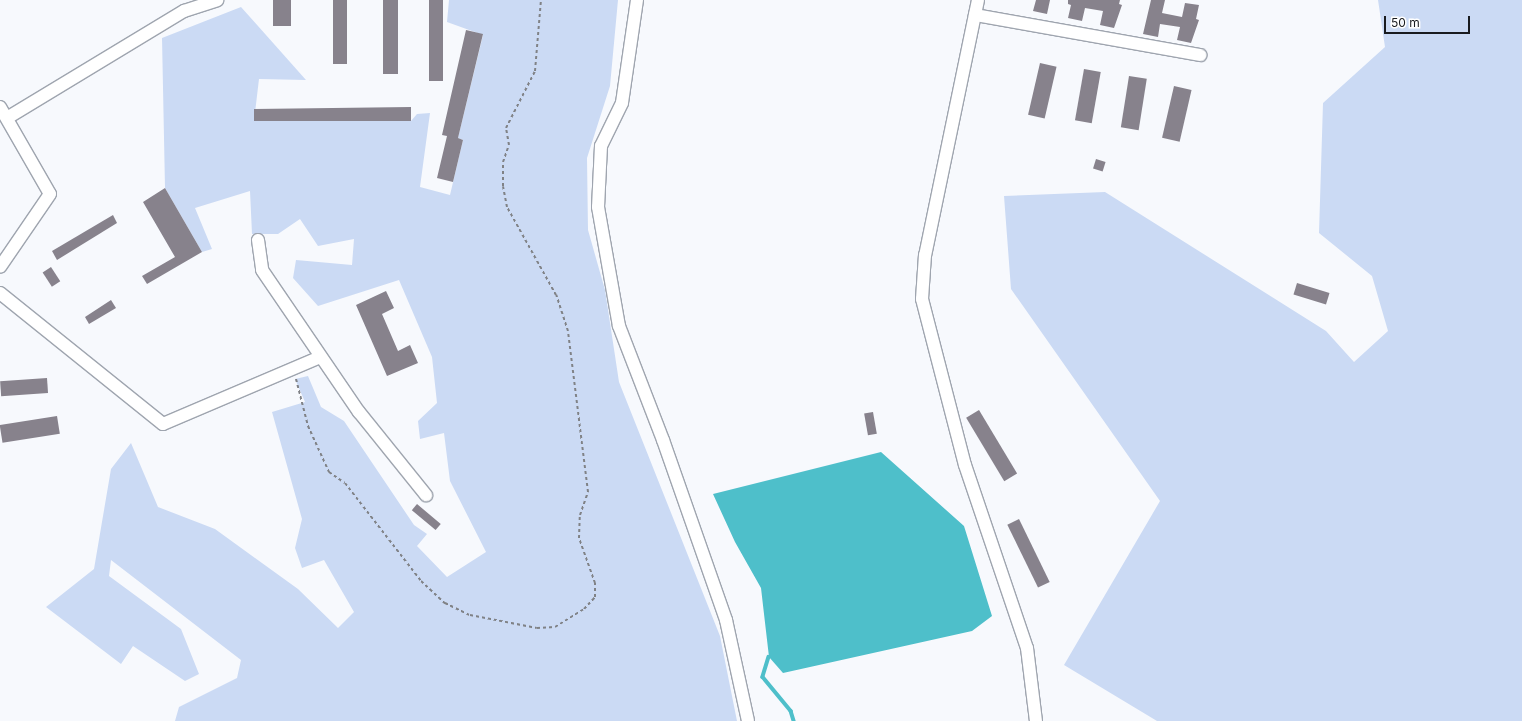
<!DOCTYPE html>
<style>
body{margin:0}
#map{position:relative;width:1522px;height:721px;overflow:hidden;background:#f7f9fd;font-family:Inter,sans-serif}
div>[style]{position:absolute}
[style*='--x']{left:calc(var(--x)*1px);top:calc(var(--y)*1px);width:calc(var(--w)*1px);rotate:calc(var(--a)*1deg)}
.green>*{inset:0;background:#cbdaf4}
.water>*{inset:0;background:#4ebfca}
.stream>*{height:3.5px;margin:-1.75px;padding:0 1.75px;transform-origin:1.75px;border-radius:1.75px;background:#4ebfca}
.building>*{inset:0;background:#87828c;transform-origin:0 0}
.path>*{height:2px;margin-top:-1px;transform-origin:0;background:repeating-linear-gradient(90deg,#808286 0 3px,transparent 0 6px)}
.roads{filter:drop-shadow(1px 0 #9fa5af) drop-shadow(-1px 0 #9fa5af) drop-shadow(0 1px #9fa5af) drop-shadow(0 -1px #9fa5af)}
.minor>*{height:12px;margin:-6px;padding:0 6px;transform-origin:6px;border-radius:6px;background:#fff}
span{translate:-50% -50%;white-space:nowrap;text-align:center;line-height:1.15;-webkit-text-stroke:3px #fff;paint-order:stroke}
.scale{position:absolute;left:1384px;top:16px;width:86px;height:18px;box-sizing:border-box;border:2px solid #191b1f;border-top:0;padding-left:5px;font-size:12px;line-height:14px;white-space:nowrap;color:#191b1f;-webkit-text-stroke:3px #fff;paint-order:stroke}
</style>
<div id="map">
<div class="green">
<div style="clip-path:polygon(449px 0,618px 0,610px 86px,587px 158px,588px 230px,605px 290px,619px 382px,720px 636px,737px 721px,175px 721px,179px 707px,237px 678px,241px 660px,111px 560px,109px 576px,181px 629px,199px 674px,185px 681px,133px 646px,121px 664px,46px 607px,94px 569px,111px 469px,131px 443px,158px 507px,215px 529px,298px 589px,338px 628px,354px 612px,324px 560px,302px 568px,295px 548px,302px 519px,272px 412px,305px 402px,295px 379px,308px 376px,321px 407px,344px 421px,414px 525px,427px 534px,417px 546px,447px 577px,486px 552px,450px 481px,444px 433px,420px 439px,418px 421px,437px 403px,432px 357px,399px 280px,318px 306px,293px 278px,296px 260px,352px 265px,354px 239px,318px 246px,300px 219px,278px 234px,252px 234px,250px 191px,195px 208px,212px 249px,202px 252px,165px 188px,162px 38px,241px 7px,306px 80px,259px 79px,254px 121px,411px 121px,417px 114px,430px 113px,420px 187px,450px 195px,463px 140px,458px 138px,483px 35px,447px 22px)"></div>
<div style="clip-path:polygon(1378px 0,1522px 0,1522px 721px,1157px 721px,1064px 665px,1160px 501px,1011px 289px,1004px 196px,1105px 192px,1326px 331px,1354px 362px,1388px 331px,1372px 276px,1319px 233px,1323px 103px,1385px 47px)"></div>
</div>
<div class="water">
<div style="clip-path:polygon(881px 452px,964px 526px,992px 616px,972px 631px,783px 673px,769px 657px,761px 588px,735px 542px,713px 494px)"></div>
</div>
<div class="stream">
<div style="--x:769;--y:657;--w:21;--a:107"></div>
<div style="--x:763;--y:677;--w:44;--a:50.5"></div>
<div style="--x:791;--y:711;--w:10;--a:73"></div>
</div>
<div class="building">
<div style="left:273px;top:0;width:18px;height:26px"></div>
<div style="left:333px;top:0;width:14px;height:64px"></div>
<div style="left:383px;top:0;width:15px;height:74px"></div>
<div style="left:429px;top:0;width:14px;height:81px"></div>
<div style="clip-path:polygon(1036px 0,1050px 0,1047px 14px,1033px 11px)"></div>
<div style="clip-path:polygon(1068px 0,1120px 0,1119px 4px,1122px 5px,1114px 28px,1100px 25px,1103px 11px,1085px 8px,1082px 21px,1068px 18px,1071px 5px,1068px 4px)"></div>
<div style="clip-path:polygon(1151px 0,1165px 0,1162px 13px,1182px 17px,1185px 3px,1199px 5px,1196px 19px,1199px 20px,1191px 43px,1177px 40px,1180px 27px,1160px 24px,1158px 37px,1143px 34px)"></div>
<div style="clip-path:polygon(466px 30px,483px 34px,458px 138px,463px 140px,453px 182px,437px 178px,447px 136px,442px 135px)"></div>
<div style="left:1040px;top:63px;width:17px;height:53px;rotate:13deg"></div>
<div style="left:1084px;top:69px;width:17px;height:52px;rotate:10deg"></div>
<div style="left:1129px;top:76px;width:18px;height:52px;rotate:9deg"></div>
<div style="left:1174px;top:86px;width:18px;height:53px;rotate:13deg"></div>
<div style="clip-path:polygon(411px 107px,411px 121px,254px 121px,254px 109px)"></div>
<div style="left:1096px;top:159px;width:10px;height:10px;rotate:17deg"></div>
<div style="clip-path:polygon(165px 188px,202px 252px,147px 284px,142px 276px,175px 257px,143px 202px)"></div>
<div style="clip-path:polygon(113px 215px,117px 223px,57px 260px,52px 251px)"></div>
<div style="left:51px;top:267px;width:17px;height:10px;rotate:57deg"></div>
<div style="left:1297px;top:283px;width:34px;height:12px;rotate:17deg"></div>
<div style="clip-path:polygon(386px 291px,394px 308px,382px 314px,398px 351px,410px 345px,418px 363px,387px 376px,356px 305px)"></div>
<div style="clip-path:polygon(111px 300px,116px 308px,89px 324px,85px 317px)"></div>
<div style="left:47px;top:378px;width:15px;height:47px;rotate:86deg"></div>
<div style="left:979px;top:410px;width:74px;height:15px;rotate:59deg"></div>
<div style="left:873px;top:412px;width:22px;height:9px;rotate:80deg"></div>
<div style="left:57px;top:416px;width:18px;height:58px;rotate:81deg"></div>
<div style="left:417px;top:504px;width:31px;height:8px;rotate:40deg"></div>
<div style="left:1019px;top:519px;width:70px;height:13px;rotate:64deg"></div>
</div>
<div class="path">
<div style="--x:296;--y:379;--w:49;--a:75.7"></div>
<div style="--x:308;--y:426;--w:51;--a:65.5"></div>
<div style="--x:329;--y:472;--w:19;--a:35"></div>
<div style="--x:345;--y:483;--w:124;--a:52.2"></div>
<div style="--x:421;--y:581;--w:33;--a:43"></div>
<div style="--x:445;--y:603;--w:28;--a:26"></div>
<div style="--x:470;--y:615;--w:68;--a:11"></div>
<div style="--x:537;--y:628;--w:18;--a:-3"></div>
<div style="--x:555;--y:627;--w:34;--a:-32"></div>
<div style="--x:584;--y:609;--w:16;--a:-47"></div>
<div style="--x:595;--y:597;--w:14;--a:-90"></div>
<div style="--x:595;--y:583;--w:48;--a:-109.6"></div>
<div style="--x:579;--y:538;--w:23;--a:-88"></div>
<div style="--x:580;--y:515;--w:24;--a:-71"></div>
<div style="--x:588;--y:492;--w:162;--a:-97.1"></div>
<div style="--x:568;--y:331;--w:38;--a:-108"></div>
<div style="--x:556;--y:295;--w:101;--a:-119.1"></div>
<div style="--x:507;--y:207;--w:21;--a:-101"></div>
<div style="--x:503;--y:186;--w:24;--a:-90"></div>
<div style="--x:503;--y:162;--w:18;--a:-71"></div>
<div style="--x:509;--y:145;--w:17;--a:-100"></div>
<div style="--x:506;--y:128;--w:64;--a:-63"></div>
<div style="--x:535;--y:71;--w:71;--a:-85.2"></div>
</div>
<div class="roads">
<div class="minor">
<div style="--x:637;--y:0;--w:104;--a:98.3"></div>
<div style="--x:622;--y:103;--w:48;--a:116"></div>
<div style="--x:601;--y:146;--w:61;--a:92.8"></div>
<div style="--x:598;--y:207;--w:121;--a:80"></div>
<div style="--x:619;--y:326;--w:122;--a:68.9"></div>
<div style="--x:663;--y:440;--w:191;--a:70.7"></div>
<div style="--x:726;--y:620;--w:103;--a:77.7"></div>
<div style="--x:978;--y:0;--w:260;--a:101.7"></div>
<div style="--x:925;--y:255;--w:44;--a:93.9"></div>
<div style="--x:922;--y:299;--w:171;--a:75.5"></div>
<div style="--x:965;--y:465;--w:193;--a:71.3"></div>
<div style="--x:1027;--y:648;--w:74;--a:83"></div>
<div style="--x:975;--y:15;--w:229;--a:10.1"></div>
<div style="--x:0;--y:107;--w:100;--a:60.1"></div>
<div style="--x:50;--y:194;--w:88;--a:124.4"></div>
<div style="--x:7;--y:118;--w:207;--a:-31.2"></div>
<div style="--x:184;--y:11;--w:35;--a:-18"></div>
<div style="--x:258;--y:240;--w:30;--a:82"></div>
<div style="--x:262;--y:270;--w:172;--a:55.7"></div>
<div style="--x:359;--y:412;--w:107;--a:51.1"></div>
<div style="--x:0;--y:293;--w:209;--a:38.8"></div>
<div style="--x:163;--y:424;--w:171;--a:-23.1"></div>
</div>
</div>
<div class="scale">50 m</div>
</div>
